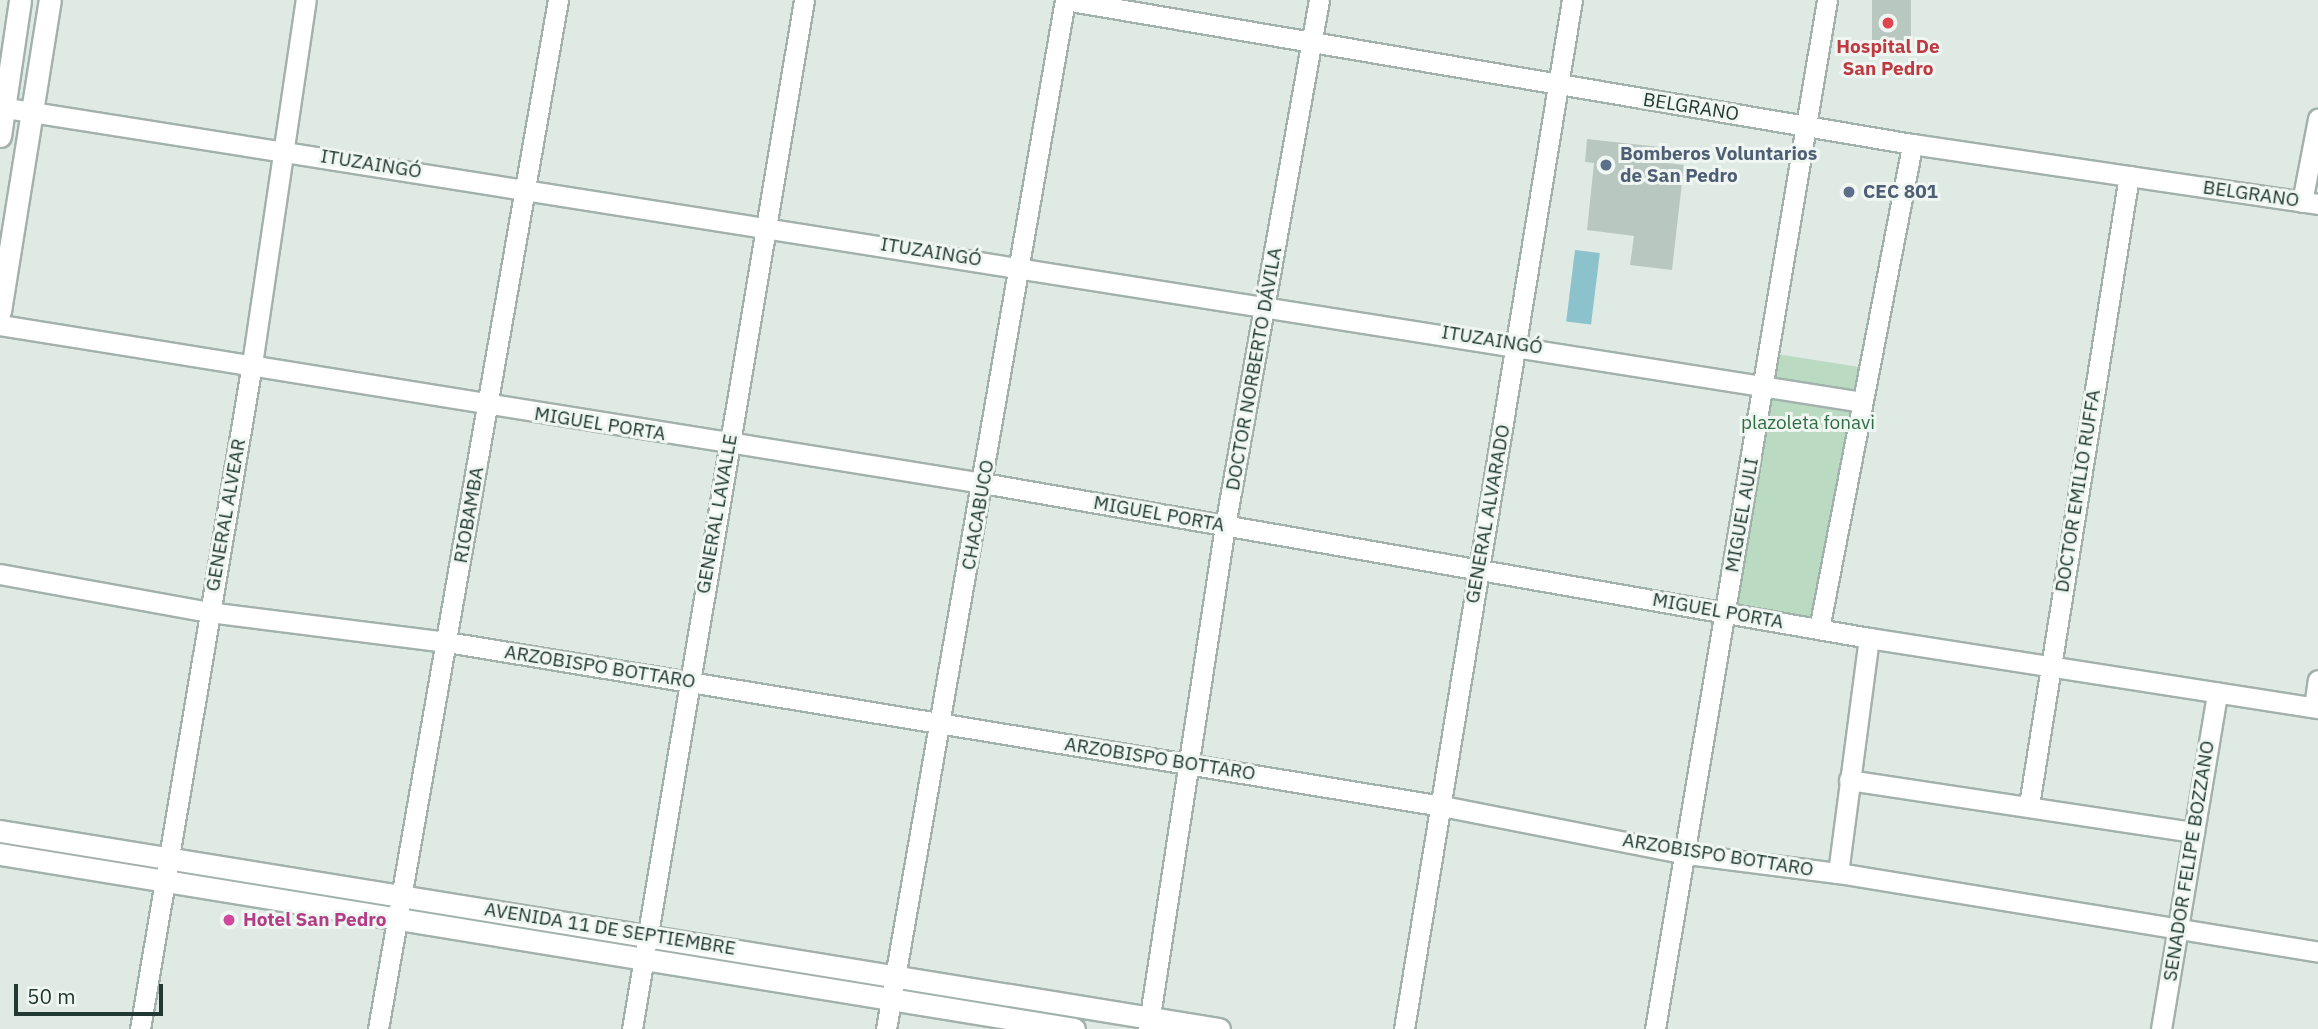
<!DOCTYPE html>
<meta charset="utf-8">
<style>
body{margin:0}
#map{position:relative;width:2318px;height:1029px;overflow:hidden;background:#e0eae5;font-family:"IBM Plex Sans",sans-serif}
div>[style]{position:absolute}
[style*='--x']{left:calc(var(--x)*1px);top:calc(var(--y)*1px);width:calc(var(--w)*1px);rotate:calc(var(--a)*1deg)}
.green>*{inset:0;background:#badac2;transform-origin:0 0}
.water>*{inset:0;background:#8bc2cc;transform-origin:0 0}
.building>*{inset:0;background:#b9c7c1;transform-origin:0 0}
.roads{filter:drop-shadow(2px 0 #a3b1ac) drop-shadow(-2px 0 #a3b1ac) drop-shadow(0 2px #a3b1ac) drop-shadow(0 -2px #a3b1ac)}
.street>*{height:19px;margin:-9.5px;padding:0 9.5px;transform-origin:9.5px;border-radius:9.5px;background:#fff}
.secondary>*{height:21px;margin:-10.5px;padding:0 10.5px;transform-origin:10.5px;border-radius:10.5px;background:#fff}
.dots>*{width:19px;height:19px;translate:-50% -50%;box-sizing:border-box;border:4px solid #f0f7f3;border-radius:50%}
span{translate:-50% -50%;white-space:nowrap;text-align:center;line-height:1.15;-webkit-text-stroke:6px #f0f7f3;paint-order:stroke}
.health-label{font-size:19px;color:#be3a42;font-weight:700}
.street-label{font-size:19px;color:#223933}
.service-label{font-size:19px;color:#4e5e75;font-weight:700}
.left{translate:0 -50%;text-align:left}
.park-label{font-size:19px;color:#2f6d46}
.hotel-label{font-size:19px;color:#b23c85;font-weight:700}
.scale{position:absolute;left:14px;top:984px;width:149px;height:32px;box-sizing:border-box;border:4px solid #223933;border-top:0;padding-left:9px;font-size:21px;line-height:24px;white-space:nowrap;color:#223933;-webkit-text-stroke:5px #f0f7f3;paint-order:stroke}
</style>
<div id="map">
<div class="green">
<div style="left:1777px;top:354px;width:85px;height:264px;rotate:9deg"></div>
</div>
<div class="water">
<div style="left:1575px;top:250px;width:25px;height:72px;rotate:7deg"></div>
</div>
<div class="building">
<div style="left:1872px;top:0;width:39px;height:46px"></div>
<div style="clip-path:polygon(1587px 139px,1660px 147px,1658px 162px,1684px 165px,1672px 270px,1630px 265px,1634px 236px,1587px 230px,1594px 163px,1585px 162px)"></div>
</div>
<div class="roads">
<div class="street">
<div style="--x:1065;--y:0;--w:859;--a:9.65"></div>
<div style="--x:1912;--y:144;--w:410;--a:8.4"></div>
<div style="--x:0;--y:107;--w:1885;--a:9"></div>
<div style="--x:2302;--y:202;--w:85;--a:-79.1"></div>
<div style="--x:0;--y:325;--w:996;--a:9.13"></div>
<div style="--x:983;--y:483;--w:899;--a:9.92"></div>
<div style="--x:1869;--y:638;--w:454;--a:8.9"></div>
<div style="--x:0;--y:574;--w:212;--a:10.3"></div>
<div style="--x:209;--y:612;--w:240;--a:7.2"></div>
<div style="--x:447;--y:642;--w:1008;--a:9.36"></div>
<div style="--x:1442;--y:806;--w:250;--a:11.1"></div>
<div style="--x:1687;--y:854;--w:152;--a:7.2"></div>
<div style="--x:1838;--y:873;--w:486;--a:9.3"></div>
<div style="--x:1819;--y:629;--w:494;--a:-79.1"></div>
<div style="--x:2314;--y:707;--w:27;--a:-82"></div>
<div style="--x:1849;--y:780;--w:349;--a:8.6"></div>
<div style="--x:2029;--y:805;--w:637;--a:-80.97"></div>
<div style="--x:1838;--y:873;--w:237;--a:-82.5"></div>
<div style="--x:140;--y:1029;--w:674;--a:-80.44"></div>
<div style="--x:252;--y:364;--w:368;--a:-81.6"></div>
<div style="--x:378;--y:1029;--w:1045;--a:-80.08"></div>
<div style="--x:632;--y:1029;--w:1043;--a:-80.51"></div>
<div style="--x:886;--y:1029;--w:1044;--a:-80.13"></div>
<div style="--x:1148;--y:1029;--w:509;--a:-81.3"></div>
<div style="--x:1225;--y:526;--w:534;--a:-79.87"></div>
<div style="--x:1404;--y:1029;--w:1043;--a:-80.73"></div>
<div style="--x:1655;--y:1029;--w:1043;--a:-80.51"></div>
<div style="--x:2161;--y:1029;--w:341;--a:-80.5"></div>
</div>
<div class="secondary">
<div style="--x:0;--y:136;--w:137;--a:-81.6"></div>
<div style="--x:0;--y:311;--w:315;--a:-80.9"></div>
<div style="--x:0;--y:831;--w:1235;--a:9.23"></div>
<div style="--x:0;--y:854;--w:1088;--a:9.25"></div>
</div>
</div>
<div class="dots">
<div style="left:1888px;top:23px;background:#e0444e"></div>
<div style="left:1606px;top:165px;background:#5c6f8a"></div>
<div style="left:1849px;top:192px;background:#5c6f8a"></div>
<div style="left:229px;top:920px;background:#d1479c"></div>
</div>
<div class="health-label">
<span style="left:1888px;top:58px">Hospital De<br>San Pedro</span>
</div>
<div class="street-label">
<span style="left:1691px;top:107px;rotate:9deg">BELGRANO</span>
<span style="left:371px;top:164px;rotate:9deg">ITUZAINGÓ</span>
<span style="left:2251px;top:194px;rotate:8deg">BELGRANO</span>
<span style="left:931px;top:252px;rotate:9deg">ITUZAINGÓ</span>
<span style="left:1492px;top:340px;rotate:9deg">ITUZAINGÓ</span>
<span style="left:1254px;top:369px;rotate:-80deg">DOCTOR NORBERTO DÁVILA</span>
<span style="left:600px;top:424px;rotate:9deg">MIGUEL PORTA</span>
<span style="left:2078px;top:491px;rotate:-81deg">DOCTOR EMILIO RUFFA</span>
<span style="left:717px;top:514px;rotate:-80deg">GENERAL LAVALLE</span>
<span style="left:1159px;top:514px;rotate:10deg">MIGUEL PORTA</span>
<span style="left:1488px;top:514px;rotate:-80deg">GENERAL ALVARADO</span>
<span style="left:226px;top:515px;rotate:-80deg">GENERAL ALVEAR</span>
<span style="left:469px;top:515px;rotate:-80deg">RIOBAMBA</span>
<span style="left:978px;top:515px;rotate:-80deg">CHACABUCO</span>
<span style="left:1742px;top:515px;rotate:-80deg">MIGUEL AULI</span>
<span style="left:1718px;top:611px;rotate:10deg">MIGUEL PORTA</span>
<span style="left:600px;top:667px;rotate:9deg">ARZOBISPO BOTTARO</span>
<span style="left:1160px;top:759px;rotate:9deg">ARZOBISPO BOTTARO</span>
<span style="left:1718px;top:855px;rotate:9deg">ARZOBISPO BOTTARO</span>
<span style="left:2189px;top:861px;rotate:-81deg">SENADOR FELIPE BOZZANO</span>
<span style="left:610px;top:929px;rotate:9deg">AVENIDA 11 DE SEPTIEMBRE</span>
</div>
<div class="service-label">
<span class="left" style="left:1620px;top:165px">Bomberos Voluntarios<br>de San Pedro</span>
<span class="left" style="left:1863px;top:192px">CEC 801</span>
</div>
<div class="park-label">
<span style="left:1808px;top:423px">plazoleta fonavi</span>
</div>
<div class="hotel-label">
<span class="left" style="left:243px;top:920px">Hotel San Pedro</span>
</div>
<div class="scale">50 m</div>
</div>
